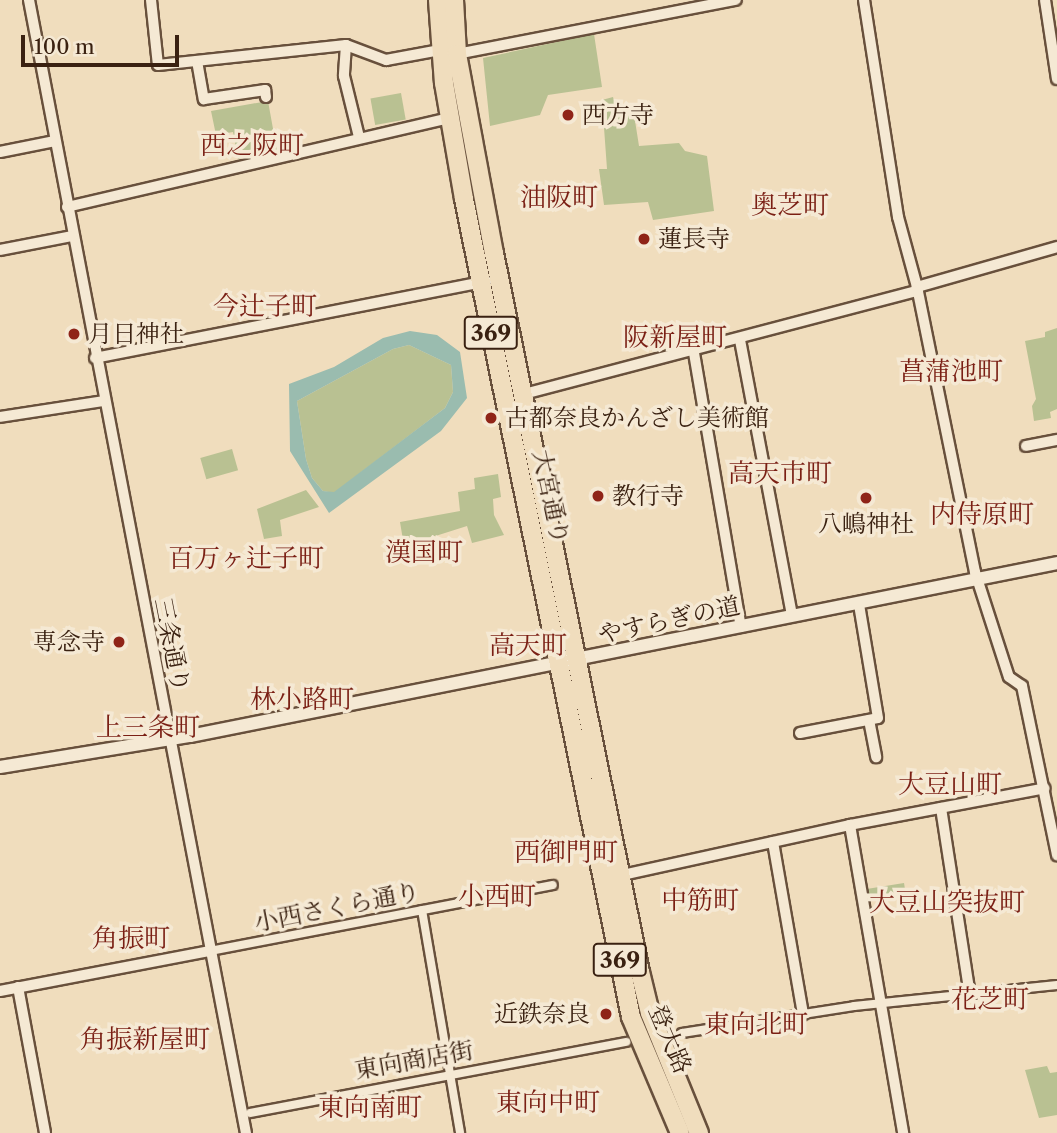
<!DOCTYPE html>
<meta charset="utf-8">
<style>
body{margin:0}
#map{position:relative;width:1057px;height:1133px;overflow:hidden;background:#f0ddbd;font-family:"Libre Caslon Text","Noto Serif JP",serif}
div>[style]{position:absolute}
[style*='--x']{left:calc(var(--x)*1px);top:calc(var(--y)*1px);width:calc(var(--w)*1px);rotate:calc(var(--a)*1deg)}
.green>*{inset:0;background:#b9c192;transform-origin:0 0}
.water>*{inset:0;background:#9abcaf}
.roads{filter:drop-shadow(2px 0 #68503c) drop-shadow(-2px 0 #68503c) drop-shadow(0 2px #68503c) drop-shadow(0 -2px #68503c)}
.pedestrian>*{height:8px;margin:-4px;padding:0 4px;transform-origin:4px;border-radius:4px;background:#f5e9d4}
.minor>*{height:10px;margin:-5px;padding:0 5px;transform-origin:5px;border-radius:5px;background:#f5e9d4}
.tertiary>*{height:12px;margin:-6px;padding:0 6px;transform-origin:6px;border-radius:6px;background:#f5e9d4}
.trunk>*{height:18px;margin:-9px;padding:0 9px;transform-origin:9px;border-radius:9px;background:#f0ddbd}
.dots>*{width:19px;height:19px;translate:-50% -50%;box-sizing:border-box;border:4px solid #f5e9d4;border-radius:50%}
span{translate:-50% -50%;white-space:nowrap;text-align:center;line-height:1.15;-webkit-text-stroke:7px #f5e9d4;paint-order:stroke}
.shield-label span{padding:2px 5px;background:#f5e9d4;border:2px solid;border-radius:5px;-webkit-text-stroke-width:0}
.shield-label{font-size:23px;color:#3a2111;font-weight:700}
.poi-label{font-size:24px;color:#3a2111}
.left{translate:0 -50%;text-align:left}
.right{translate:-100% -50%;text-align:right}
.street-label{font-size:24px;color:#3a2111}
.neighbourhood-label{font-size:26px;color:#7a1f14}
.scale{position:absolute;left:21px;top:35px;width:158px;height:32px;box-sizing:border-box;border:4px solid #3a2111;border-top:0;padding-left:9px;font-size:21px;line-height:24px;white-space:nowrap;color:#3a2111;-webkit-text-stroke:5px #f5e9d4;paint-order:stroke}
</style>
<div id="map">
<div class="green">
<div style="clip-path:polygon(594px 34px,602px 87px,548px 95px,540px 115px,490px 126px,483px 58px)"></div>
<div style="left:401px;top:93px;width:27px;height:31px;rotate:80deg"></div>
<div style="clip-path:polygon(613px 97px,617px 111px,633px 108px,639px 146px,679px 143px,685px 151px,707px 156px,714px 211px,653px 220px,648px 202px,604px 205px,599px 169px,607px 169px,602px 100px)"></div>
<div style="clip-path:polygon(268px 101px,277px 151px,238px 159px,233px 132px,216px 135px,211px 111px)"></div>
<div style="clip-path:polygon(1057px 328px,1057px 409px,1050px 412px,1051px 418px,1034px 421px,1032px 406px,1036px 399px,1025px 341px,1045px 337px,1045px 332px)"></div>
<div style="clip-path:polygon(409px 345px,451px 365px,453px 392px,445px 408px,334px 493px,323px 491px,312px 478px,306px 459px,297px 401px,393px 349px)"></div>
<div style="left:232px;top:449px;width:22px;height:33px;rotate:74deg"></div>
<div style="clip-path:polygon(498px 474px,501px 497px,493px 499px,494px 515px,504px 535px,472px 543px,467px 526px,404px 546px,400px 522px,460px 511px,458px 492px,475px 489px,474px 478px)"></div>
<div style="clip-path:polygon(306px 490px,319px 507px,280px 520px,282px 536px,264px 539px,257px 509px)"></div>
<div style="left:904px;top:883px;width:12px;height:41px;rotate:81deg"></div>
<div style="clip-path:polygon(1047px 1066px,1050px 1073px,1057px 1072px,1057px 1115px,1039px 1118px,1025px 1070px)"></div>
</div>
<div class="water">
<div style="clip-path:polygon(evenodd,410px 331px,437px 335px,460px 352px,467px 398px,441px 431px,329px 513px,290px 451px,289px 384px,334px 367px,383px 338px,410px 331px,409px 345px,451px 365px,453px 392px,445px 408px,334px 492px,323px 491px,312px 478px,306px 459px,297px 401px,393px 349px,409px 345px)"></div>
</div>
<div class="roads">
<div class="pedestrian">
<div style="--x:422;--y:910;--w:226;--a:80.3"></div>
<div style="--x:210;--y:951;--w:349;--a:-10.9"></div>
<div style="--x:682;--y:1033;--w:174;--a:-8.9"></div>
<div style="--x:854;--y:1006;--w:204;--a:-5.9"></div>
<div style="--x:250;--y:1113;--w:383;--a:-10.7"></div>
</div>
<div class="minor">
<div style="--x:29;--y:0;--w:1154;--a:79.16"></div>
<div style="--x:151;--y:0;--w:65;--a:83.9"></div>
<div style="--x:158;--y:65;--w:189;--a:-6.1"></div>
<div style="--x:346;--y:45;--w:43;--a:20.6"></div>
<div style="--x:386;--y:60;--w:55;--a:-10.5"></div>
<div style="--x:864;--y:0;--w:220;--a:81.1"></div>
<div style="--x:898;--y:217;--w:73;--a:74.8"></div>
<div style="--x:917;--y:287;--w:291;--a:78.5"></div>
<div style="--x:975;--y:572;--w:110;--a:72.1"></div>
<div style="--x:1009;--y:677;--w:16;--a:35"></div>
<div style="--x:1022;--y:686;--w:173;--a:78.3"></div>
<div style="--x:1045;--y:0;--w:80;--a:81.4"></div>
<div style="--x:346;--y:45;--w:31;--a:94"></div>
<div style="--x:344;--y:76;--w:63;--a:76.2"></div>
<div style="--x:457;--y:54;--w:284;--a:-11"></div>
<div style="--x:197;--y:61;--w:39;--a:80"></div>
<div style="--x:204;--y:99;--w:62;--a:-8.4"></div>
<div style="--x:265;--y:90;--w:7;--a:82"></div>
<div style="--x:0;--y:152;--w:56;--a:-11.3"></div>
<div style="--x:67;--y:207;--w:392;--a:-13.1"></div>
<div style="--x:0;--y:250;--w:73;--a:-11"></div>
<div style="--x:917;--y:287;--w:146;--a:-15.9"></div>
<div style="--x:740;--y:340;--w:281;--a:79.3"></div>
<div style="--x:694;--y:353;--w:278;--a:80.3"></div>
<div style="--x:95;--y:358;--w:399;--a:-11.1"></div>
<div style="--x:524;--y:394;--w:407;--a:-14.7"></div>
<div style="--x:0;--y:417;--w:104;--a:-8.8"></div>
<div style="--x:1026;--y:446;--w:32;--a:-11"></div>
<div style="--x:869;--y:720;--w:38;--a:79"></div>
<div style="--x:800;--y:733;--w:79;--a:-10.9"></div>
<div style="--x:878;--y:718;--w:116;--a:-99.5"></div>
<div style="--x:941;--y:808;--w:189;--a:81.2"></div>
<div style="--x:850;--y:825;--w:198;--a:-10.7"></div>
<div style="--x:773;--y:842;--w:175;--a:80.1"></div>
<div style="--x:604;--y:879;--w:252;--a:-12.4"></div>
<div style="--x:850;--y:825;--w:313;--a:80.2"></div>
<div style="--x:18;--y:987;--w:148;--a:79.5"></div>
<div style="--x:0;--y:991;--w:214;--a:-10.8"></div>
</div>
<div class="tertiary">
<div style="--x:0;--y:767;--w:193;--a:-9.3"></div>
<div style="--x:190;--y:736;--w:884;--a:-11.28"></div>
</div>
<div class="trunk">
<div style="--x:438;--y:0;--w:83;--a:85.9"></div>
<div style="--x:444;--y:83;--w:118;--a:80.2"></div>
<div style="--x:464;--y:199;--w:835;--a:78.46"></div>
<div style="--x:631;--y:1017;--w:126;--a:67.1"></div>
<div style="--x:454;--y:0;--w:54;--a:86.8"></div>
<div style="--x:457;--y:54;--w:202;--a:79.5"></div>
<div style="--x:494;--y:253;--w:734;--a:78.52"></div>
<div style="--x:640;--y:972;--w:42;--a:76.3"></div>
<div style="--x:650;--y:1013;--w:130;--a:67.8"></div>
</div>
</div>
<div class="dots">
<div style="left:568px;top:115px;background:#8f2418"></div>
<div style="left:644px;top:239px;background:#8f2418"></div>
<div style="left:74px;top:334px;background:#8f2418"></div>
<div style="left:491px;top:418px;background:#8f2418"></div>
<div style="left:598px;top:496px;background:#8f2418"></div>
<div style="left:866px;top:498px;background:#8f2418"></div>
<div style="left:119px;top:642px;background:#8f2418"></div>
<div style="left:606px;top:1014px;background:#8f2418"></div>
</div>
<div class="shield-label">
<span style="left:491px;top:333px">369</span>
<span style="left:620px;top:960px">369</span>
</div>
<div class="poi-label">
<span class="left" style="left:582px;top:115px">西方寺</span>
<span class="left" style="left:658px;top:239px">蓮長寺</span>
<span class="left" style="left:88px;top:334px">月日神社</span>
<span class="left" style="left:505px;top:418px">古都奈良かんざし美術館</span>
<span class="left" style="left:612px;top:496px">教行寺</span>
<span style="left:866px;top:524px">八嶋神社</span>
<span class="right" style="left:105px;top:642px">専念寺</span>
<span class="right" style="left:590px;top:1014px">近鉄奈良</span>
</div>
<div class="street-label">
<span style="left:551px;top:497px;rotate:78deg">大宮通り</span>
<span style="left:669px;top:620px;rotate:-12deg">やすらぎの道</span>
<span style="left:172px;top:645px;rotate:79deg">三条通り</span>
<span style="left:337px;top:907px;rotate:-11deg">小西さくら通り</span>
<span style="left:670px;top:1039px;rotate:67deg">登大路</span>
<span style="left:414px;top:1060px;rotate:-10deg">東向商店街</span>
</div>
<div class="neighbourhood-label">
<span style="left:252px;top:146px">西之阪町</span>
<span style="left:559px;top:198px">油阪町</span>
<span style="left:790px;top:206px">奥芝町</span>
<span style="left:265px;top:307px">今辻子町</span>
<span style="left:675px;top:338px">阪新屋町</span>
<span style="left:951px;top:372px">菖蒲池町</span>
<span style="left:780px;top:474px">高天市町</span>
<span style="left:982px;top:515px">内侍原町</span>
<span style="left:424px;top:553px">漢国町</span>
<span style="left:246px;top:559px">百万ヶ辻子町</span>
<span style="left:528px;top:646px">高天町</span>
<span style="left:302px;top:700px">林小路町</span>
<span style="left:148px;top:728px">上三条町</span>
<span style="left:950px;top:785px">大豆山町</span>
<span style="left:566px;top:853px">西御門町</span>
<span style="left:497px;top:897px">小西町</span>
<span style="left:700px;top:901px">中筋町</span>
<span style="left:947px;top:903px">大豆山突抜町</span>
<span style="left:131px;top:939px">角振町</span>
<span style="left:990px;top:1000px">花芝町</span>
<span style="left:756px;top:1025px">東向北町</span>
<span style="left:145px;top:1040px">角振新屋町</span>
<span style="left:548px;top:1103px">東向中町</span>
<span style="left:370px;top:1108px">東向南町</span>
</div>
<div class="scale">100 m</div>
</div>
